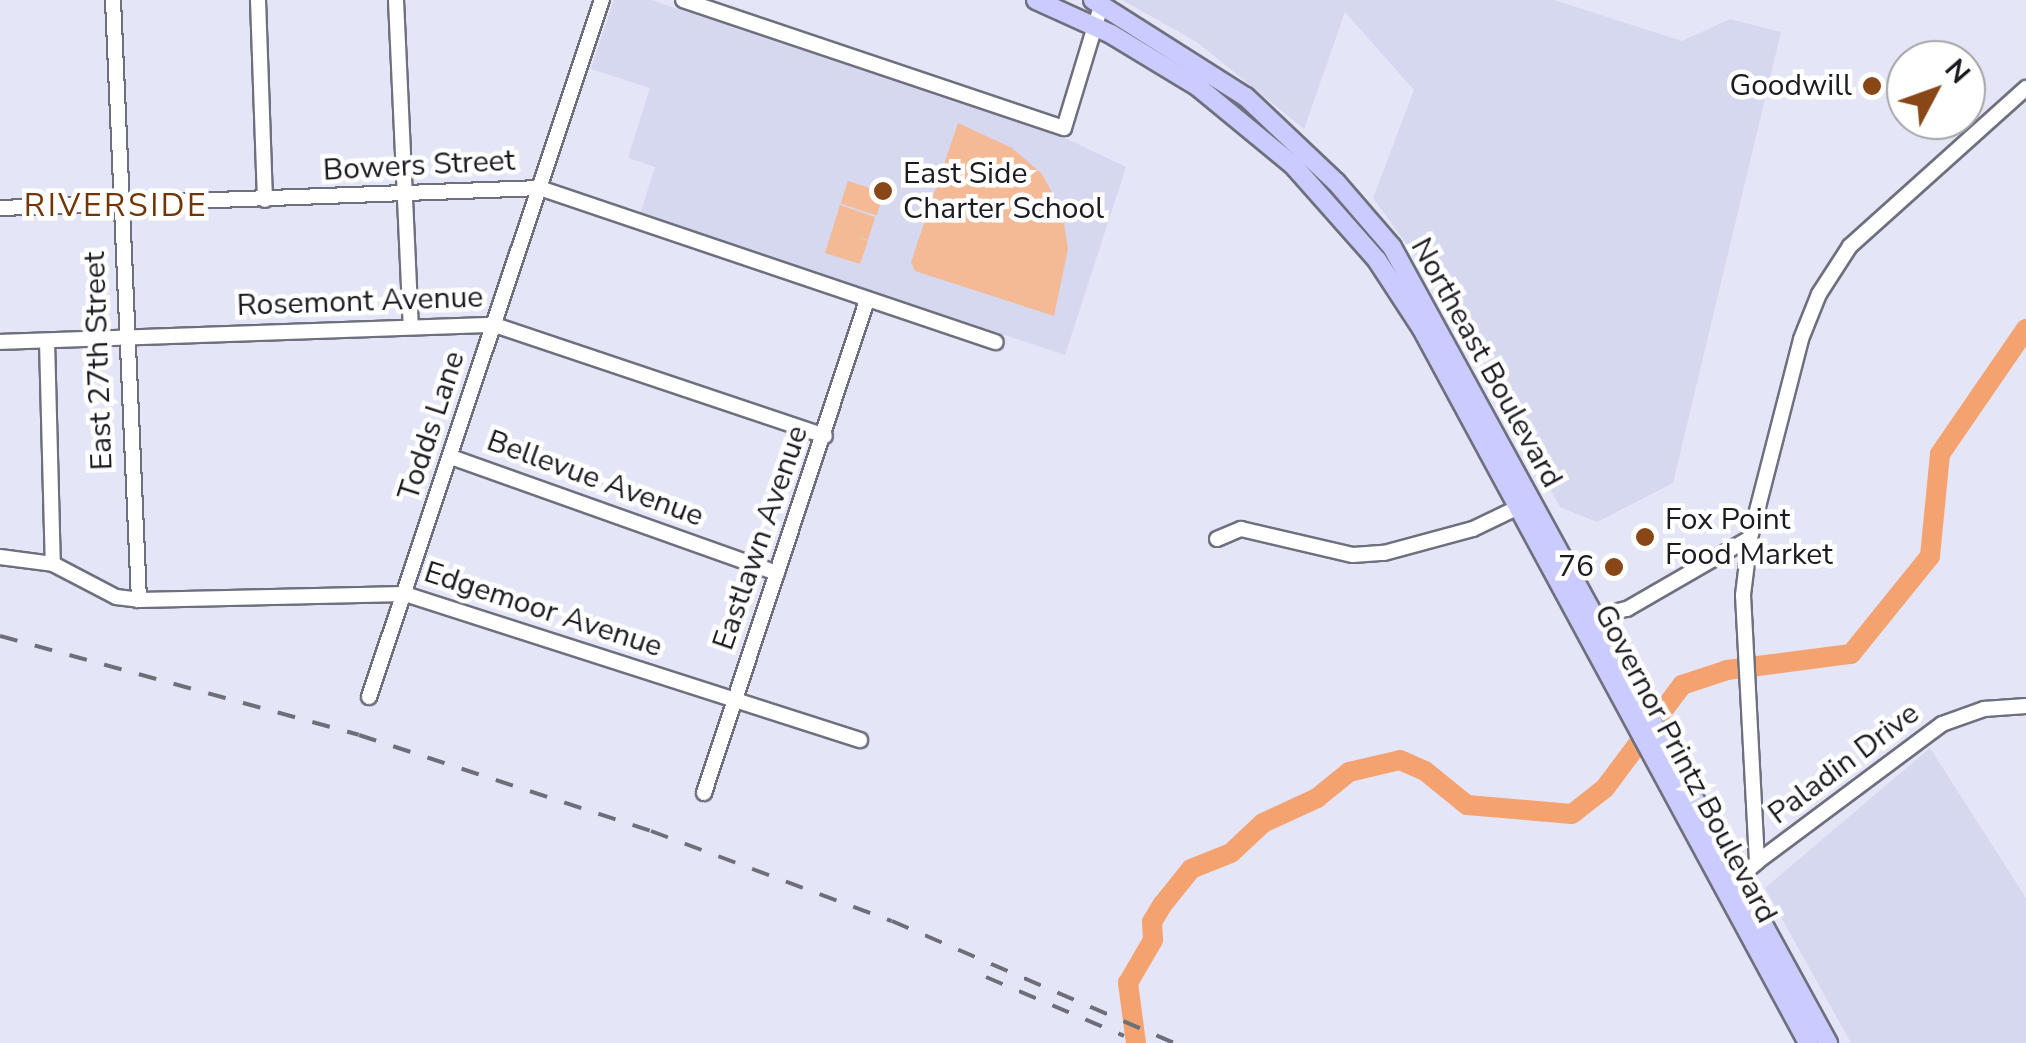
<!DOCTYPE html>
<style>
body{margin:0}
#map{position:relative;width:2026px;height:1043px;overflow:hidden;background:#e4e5f6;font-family:"Nunito Sans",sans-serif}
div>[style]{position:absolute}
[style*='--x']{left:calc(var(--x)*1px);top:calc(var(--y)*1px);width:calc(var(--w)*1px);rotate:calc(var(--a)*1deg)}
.built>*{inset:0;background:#d6d8f0}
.green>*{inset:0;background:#f4b995;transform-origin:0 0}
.river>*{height:20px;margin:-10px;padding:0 10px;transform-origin:10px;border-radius:10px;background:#f4a270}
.roads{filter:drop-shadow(2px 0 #6f707e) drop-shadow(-2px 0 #6f707e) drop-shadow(0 2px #6f707e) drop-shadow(0 -2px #6f707e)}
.minor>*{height:14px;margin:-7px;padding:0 7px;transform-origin:7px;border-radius:7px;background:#fff}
.major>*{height:18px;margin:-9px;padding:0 9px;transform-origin:9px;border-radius:9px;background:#cacbfe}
.rail>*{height:4px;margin-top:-2px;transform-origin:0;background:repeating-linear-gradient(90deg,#6d6e78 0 18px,transparent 0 36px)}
.dots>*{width:28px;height:28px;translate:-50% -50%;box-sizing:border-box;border:5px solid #fff;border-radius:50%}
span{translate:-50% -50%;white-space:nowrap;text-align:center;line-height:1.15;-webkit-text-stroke:9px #fff;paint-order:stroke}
.poi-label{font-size:30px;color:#1b1b21}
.right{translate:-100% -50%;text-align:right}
.left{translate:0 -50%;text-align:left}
.street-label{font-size:30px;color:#1b1b21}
.neighbourhood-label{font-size:32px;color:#723606;letter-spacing:2.5px}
.north{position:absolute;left:1886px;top:40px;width:100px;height:100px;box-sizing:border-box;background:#fff;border:2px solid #a4a4a6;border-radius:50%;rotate:49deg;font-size:28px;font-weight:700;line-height:40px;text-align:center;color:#1b1b21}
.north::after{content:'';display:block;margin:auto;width:35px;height:45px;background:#894616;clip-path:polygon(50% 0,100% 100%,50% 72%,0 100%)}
</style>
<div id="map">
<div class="built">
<div style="clip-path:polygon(614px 0,651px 0,1063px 137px,1126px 167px,1065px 355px,640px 214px,655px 167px,628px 158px,650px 88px,591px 69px)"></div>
<div style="clip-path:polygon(1122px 0,1554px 0,1682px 41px,1730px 19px,1781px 32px,1673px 483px,1597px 522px,1560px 507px,1458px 314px,1373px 198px,1414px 90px,1345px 12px,1304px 129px,1197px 42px)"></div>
<div style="clip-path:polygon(1930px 748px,2026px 898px,2026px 1043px,1851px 1043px,1765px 888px)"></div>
</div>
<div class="green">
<div style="clip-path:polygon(958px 123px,1012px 148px,1042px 174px,1062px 211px,1068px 249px,1054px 316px,915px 271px,911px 262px)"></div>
<div style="left:848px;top:181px;width:38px;height:24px;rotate:18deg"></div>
<div style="clip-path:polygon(840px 205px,875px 217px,868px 240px,857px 237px,868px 241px,860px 264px,825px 253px)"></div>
</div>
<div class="river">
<div style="--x:1136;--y:1043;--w:61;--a:-97.6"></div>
<div style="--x:1128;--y:983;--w:50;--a:-59.8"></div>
<div style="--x:1153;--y:940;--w:18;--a:-93"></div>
<div style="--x:1152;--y:922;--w:21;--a:-59"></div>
<div style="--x:1163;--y:904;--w:45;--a:-51.3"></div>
<div style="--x:1191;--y:869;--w:43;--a:-21.8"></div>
<div style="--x:1231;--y:853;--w:44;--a:-43.2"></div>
<div style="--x:1263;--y:823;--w:60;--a:-24.8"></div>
<div style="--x:1317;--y:798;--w:41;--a:-39.1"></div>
<div style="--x:1349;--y:772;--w:52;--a:-13.2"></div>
<div style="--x:1400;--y:760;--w:27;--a:24"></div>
<div style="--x:1425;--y:771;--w:54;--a:39"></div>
<div style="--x:1467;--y:805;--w:105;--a:4.9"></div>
<div style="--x:1572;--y:814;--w:42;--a:-38.2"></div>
<div style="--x:1605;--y:788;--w:129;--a:-53.2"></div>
<div style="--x:1682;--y:685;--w:47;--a:-18.4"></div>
<div style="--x:1727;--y:670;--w:125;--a:-7.4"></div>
<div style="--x:1851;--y:654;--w:126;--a:-51.1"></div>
<div style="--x:1930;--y:556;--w:102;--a:-84.4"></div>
<div style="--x:1940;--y:454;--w:152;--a:-55.5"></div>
</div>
<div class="roads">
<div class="minor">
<div style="--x:113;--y:0;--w:601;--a:87.52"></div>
<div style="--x:258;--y:0;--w:200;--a:88"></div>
<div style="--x:396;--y:0;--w:325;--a:87.4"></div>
<div style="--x:683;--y:0;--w:402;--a:18.6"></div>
<div style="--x:1064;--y:128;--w:134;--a:-73.1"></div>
<div style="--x:0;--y:208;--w:540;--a:-2.12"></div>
<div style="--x:540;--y:188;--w:481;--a:18.7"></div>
<div style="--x:47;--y:341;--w:223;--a:88.5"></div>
<div style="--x:0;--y:342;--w:495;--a:-2"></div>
<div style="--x:495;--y:325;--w:348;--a:18.6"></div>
<div style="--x:451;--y:457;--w:346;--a:19.6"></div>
<div style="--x:1217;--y:539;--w:26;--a:-23"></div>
<div style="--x:1241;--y:529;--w:115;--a:13.1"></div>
<div style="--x:1353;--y:555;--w:31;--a:-4"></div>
<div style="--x:1384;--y:553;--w:92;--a:-15.1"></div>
<div style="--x:1473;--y:529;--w:60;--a:-25.7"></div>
<div style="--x:0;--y:557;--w:53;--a:7.5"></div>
<div style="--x:53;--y:564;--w:71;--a:27.6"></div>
<div style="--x:116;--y:597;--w:23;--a:7"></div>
<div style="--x:139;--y:600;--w:266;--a:-1.3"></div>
<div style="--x:405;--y:594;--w:478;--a:17.8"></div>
<div style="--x:1594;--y:617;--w:34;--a:-14"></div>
<div style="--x:1627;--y:609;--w:142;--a:-30"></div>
<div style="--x:369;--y:697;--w:735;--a:-71.52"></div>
<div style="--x:704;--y:793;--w:519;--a:-71.7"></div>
<div style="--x:1757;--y:862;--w:231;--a:-36.7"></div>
<div style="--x:1942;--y:724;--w:45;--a:-19.7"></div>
<div style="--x:1984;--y:709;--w:42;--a:-4.1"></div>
<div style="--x:1737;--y:879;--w:26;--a:-40"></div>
<div style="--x:1757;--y:862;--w:267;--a:-93"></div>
<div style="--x:1743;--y:595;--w:57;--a:-83"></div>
<div style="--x:1750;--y:538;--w:205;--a:-75.6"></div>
<div style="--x:1801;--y:339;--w:48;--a:-68.2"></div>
<div style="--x:1819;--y:294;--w:57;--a:-57.1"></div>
<div style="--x:1850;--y:246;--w:237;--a:-41.9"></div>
</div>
<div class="major">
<div style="--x:1036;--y:0;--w:82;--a:24.4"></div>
<div style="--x:1111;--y:34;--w:100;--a:31.2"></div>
<div style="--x:1197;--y:86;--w:124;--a:39.5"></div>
<div style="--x:1293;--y:165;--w:127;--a:48.5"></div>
<div style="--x:1377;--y:260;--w:82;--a:56.9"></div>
<div style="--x:1422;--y:329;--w:812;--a:61.6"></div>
<div style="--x:1093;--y:0;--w:181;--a:32.4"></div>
<div style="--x:1246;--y:97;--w:124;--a:43.4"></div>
<div style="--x:1336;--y:182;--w:86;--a:49.3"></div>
<div style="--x:1392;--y:247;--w:908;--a:61.29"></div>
</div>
</div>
<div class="rail">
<div style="--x:0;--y:636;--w:372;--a:15.4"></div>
<div style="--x:359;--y:735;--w:307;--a:18.2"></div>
<div style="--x:651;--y:831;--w:257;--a:20.5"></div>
<div style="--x:892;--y:921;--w:307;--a:23.4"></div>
<div style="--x:986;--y:977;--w:150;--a:23.1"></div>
</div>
<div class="dots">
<div style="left:1872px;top:86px;background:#894616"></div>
<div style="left:883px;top:191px;background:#894616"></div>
<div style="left:1645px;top:537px;background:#894616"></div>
<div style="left:1614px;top:567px;background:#894616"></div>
</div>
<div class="poi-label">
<span class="right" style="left:1852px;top:86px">Goodwill</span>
<span class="left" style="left:903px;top:191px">East Side<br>Charter School</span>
<span class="left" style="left:1665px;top:537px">Fox Point<br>Food Market</span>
<span class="right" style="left:1594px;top:567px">76</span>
</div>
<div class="street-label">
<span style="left:419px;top:166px;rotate:-3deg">Bowers Street</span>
<span style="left:360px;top:302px;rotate:-2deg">Rosemont Avenue</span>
<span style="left:99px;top:361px;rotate:-92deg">East 27th Street</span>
<span style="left:1486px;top:363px;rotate:61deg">Northeast Boulevard</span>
<span style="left:432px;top:426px;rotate:-72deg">Todds Lane</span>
<span style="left:595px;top:479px;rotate:20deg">Bellevue Avenue</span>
<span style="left:761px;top:538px;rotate:-71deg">Eastlawn Avenue</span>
<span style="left:543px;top:610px;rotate:18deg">Edgemoor Avenue</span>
<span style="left:1685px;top:764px;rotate:62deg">Governor Printz Boulevard</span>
<span style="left:1844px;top:764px;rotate:-37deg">Paladin Drive</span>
</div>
<div class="neighbourhood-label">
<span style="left:116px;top:206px">RIVERSIDE</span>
</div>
<div class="north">N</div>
</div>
